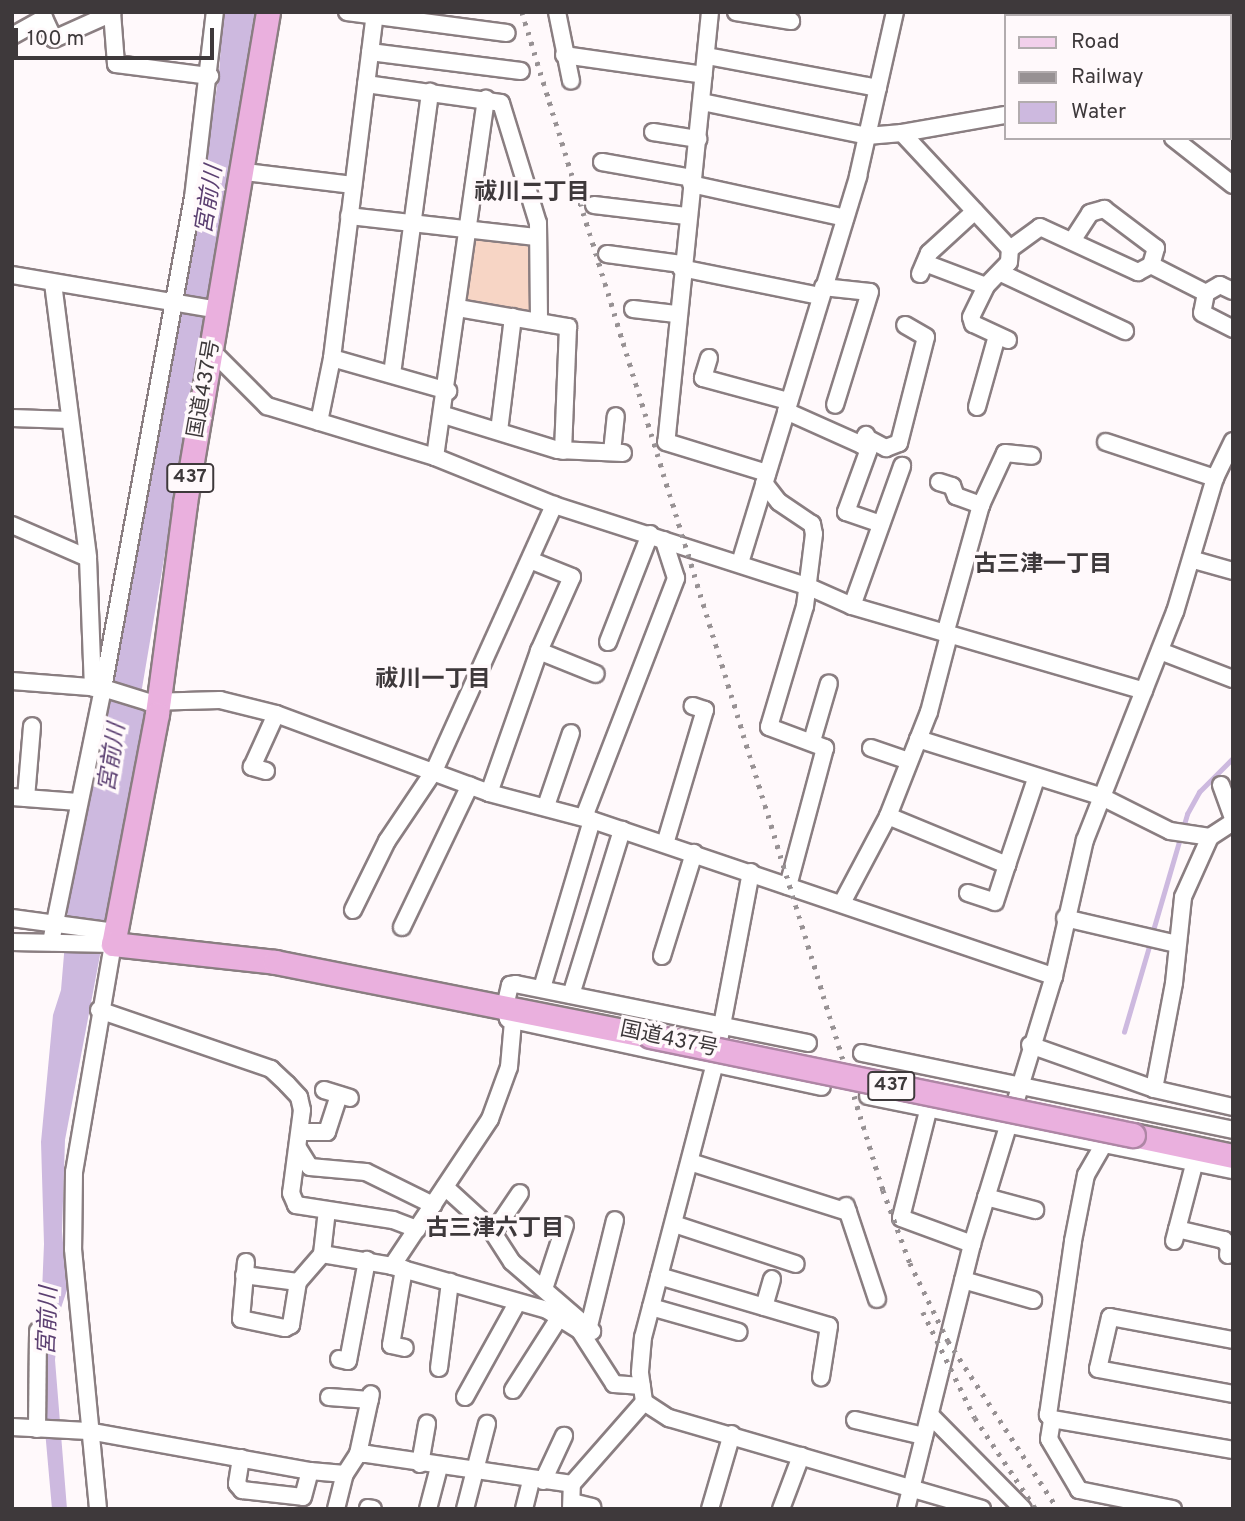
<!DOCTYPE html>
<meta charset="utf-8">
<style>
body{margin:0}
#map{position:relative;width:1245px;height:1521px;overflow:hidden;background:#fff9fb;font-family:Overpass,"Noto Sans JP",sans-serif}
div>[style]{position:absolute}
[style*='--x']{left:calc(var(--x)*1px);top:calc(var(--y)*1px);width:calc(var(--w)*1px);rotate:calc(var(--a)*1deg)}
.green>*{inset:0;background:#f7d5c5}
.water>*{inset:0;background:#cdb9df}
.stream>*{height:4.5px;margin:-2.25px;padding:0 2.25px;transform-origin:2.25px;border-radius:2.25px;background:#cdb9df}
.roads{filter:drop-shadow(2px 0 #8a7e81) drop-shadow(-2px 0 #8a7e81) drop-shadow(0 2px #8a7e81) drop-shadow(0 -2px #8a7e81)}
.minor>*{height:16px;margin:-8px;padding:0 8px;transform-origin:8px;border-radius:8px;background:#fff}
.major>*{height:21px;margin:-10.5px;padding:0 10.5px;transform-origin:10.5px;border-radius:10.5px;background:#f2d0eb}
.highway>*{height:23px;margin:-11.5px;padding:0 11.5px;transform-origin:11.5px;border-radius:11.5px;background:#eab0de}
.rail>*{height:4.5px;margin-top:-2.25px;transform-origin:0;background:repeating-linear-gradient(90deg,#979193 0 3.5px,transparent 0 10.5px)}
.bridges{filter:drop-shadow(2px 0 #ae86a5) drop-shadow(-2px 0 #ae86a5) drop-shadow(0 2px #ae86a5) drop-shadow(0 -2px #ae86a5)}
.highway-bridge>*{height:23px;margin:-11.5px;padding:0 11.5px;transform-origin:11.5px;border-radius:11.5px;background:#eab0de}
span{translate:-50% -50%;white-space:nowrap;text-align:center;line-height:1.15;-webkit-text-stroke:7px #fff9fb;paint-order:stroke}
.shield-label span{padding:2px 5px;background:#fff9fb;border:2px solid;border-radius:5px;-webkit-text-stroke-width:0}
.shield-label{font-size:19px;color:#3e393b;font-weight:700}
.street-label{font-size:21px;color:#3e393b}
.neighbourhood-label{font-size:23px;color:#3e393b;font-weight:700}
.water-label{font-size:23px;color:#5b3f71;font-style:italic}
.frame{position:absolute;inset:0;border:14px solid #3e393b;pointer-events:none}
.legend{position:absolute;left:1004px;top:14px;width:228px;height:126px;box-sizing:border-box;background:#fff9fb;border:2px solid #b2acae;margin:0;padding:9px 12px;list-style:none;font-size:21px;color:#3e393b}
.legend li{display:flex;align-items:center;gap:14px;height:35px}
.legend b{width:35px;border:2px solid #b2acae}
.scale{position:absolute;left:14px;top:28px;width:200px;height:32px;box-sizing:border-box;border:4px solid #3e393b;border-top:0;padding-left:9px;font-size:21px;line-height:24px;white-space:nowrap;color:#3e393b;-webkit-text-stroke:5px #fff9fb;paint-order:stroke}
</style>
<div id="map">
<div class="green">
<div style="clip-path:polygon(472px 232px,534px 240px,535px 317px,461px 304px)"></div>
</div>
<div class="water">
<div style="clip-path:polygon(223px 12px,257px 12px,140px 700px,147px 707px,65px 1140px,62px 1231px,67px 1290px,60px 1311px,55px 1360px,67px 1509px,52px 1509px,39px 1363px,44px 1244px,41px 1142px,53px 1015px,61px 990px,71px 871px,200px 194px,219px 74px)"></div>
</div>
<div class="stream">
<div style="--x:1152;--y:934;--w:125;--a:-73.7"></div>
<div style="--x:1187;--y:814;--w:25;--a:-61"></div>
<div style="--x:1199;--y:792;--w:48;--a:-45"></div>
<div style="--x:1124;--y:1032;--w:93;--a:-73.7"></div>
</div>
<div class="roads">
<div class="minor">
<div style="--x:112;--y:12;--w:52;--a:85.6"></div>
<div style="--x:116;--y:64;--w:95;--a:7.3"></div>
<div style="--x:347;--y:12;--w:161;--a:7.5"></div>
<div style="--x:557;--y:12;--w:70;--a:78.5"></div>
<div style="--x:710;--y:12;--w:432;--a:95.8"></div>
<div style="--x:666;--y:442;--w:106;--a:17.1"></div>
<div style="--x:736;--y:12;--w:56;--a:9.3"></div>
<div style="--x:1134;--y:16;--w:4;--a:-76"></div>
<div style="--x:12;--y:36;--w:37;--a:-29"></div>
<div style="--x:44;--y:18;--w:23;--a:65"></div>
<div style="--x:54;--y:39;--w:64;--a:-24.1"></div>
<div style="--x:370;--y:52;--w:152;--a:7.2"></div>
<div style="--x:564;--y:55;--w:141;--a:8.1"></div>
<div style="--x:707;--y:56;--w:174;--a:10.6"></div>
<div style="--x:366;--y:84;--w:136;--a:8"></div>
<div style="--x:501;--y:103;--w:126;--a:72.9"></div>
<div style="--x:538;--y:223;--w:98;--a:89.4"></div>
<div style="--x:702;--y:102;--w:168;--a:11.6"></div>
<div style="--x:867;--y:136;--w:35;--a:-5"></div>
<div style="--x:902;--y:133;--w:158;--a:47"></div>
<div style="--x:1010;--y:249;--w:37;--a:-36"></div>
<div style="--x:1040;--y:227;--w:108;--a:24.7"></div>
<div style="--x:1138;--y:272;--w:15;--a:-28"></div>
<div style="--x:1151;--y:265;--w:62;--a:27"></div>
<div style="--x:1206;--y:293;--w:16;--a:-30"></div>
<div style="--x:1220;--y:285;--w:14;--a:25"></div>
<div style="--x:1229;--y:122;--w:4;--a:27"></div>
<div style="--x:653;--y:132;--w:46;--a:8.8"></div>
<div style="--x:902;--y:133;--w:105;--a:-9.9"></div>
<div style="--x:1173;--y:138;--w:76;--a:38.1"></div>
<div style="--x:602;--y:162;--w:91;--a:10.1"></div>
<div style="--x:245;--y:172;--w:109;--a:6.9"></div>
<div style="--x:691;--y:184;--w:158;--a:12.4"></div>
<div style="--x:594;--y:205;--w:93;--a:6.8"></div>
<div style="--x:349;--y:216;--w:189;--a:6.4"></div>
<div style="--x:1072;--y:241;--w:33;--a:-57"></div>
<div style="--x:1090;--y:213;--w:15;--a:-16"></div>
<div style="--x:1104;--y:209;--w:65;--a:36.9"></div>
<div style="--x:1156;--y:248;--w:18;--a:106"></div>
<div style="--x:607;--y:254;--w:75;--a:7.7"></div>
<div style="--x:925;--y:263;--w:65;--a:20.7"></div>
<div style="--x:681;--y:268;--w:142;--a:11.4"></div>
<div style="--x:1001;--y:273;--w:137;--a:25.1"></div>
<div style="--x:920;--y:274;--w:23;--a:-67"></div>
<div style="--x:929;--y:253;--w:62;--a:-42.4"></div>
<div style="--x:12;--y:275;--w:210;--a:9.6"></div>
<div style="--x:53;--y:283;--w:277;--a:82.7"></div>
<div style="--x:88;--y:558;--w:130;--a:87.8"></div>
<div style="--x:823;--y:287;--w:47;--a:6.1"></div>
<div style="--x:870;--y:292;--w:118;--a:107.2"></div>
<div style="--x:1206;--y:293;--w:20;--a:101"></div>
<div style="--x:1202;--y:313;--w:35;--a:27"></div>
<div style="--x:458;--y:308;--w:112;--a:9.8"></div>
<div style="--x:568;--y:327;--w:124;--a:92.3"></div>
<div style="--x:633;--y:309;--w:43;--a:6.6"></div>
<div style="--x:1008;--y:340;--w:38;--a:-155"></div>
<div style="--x:973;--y:324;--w:7;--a:-106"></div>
<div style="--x:971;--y:317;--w:34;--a:-64"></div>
<div style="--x:986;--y:286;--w:33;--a:-46"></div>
<div style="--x:1009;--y:262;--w:13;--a:-86"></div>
<div style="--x:212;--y:351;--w:78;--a:45"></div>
<div style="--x:267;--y:406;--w:176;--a:16.9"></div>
<div style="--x:435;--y:457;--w:128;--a:22"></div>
<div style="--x:554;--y:505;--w:266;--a:17.8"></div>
<div style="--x:807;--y:586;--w:49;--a:24"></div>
<div style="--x:852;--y:606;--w:304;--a:16.2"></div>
<div style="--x:332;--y:358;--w:121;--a:15.9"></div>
<div style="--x:709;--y:358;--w:21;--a:107"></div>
<div style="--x:703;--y:378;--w:88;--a:15.1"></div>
<div style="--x:392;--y:374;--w:285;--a:-82.3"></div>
<div style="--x:977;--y:407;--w:74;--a:-74.3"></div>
<div style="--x:786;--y:411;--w:83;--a:24.1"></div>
<div style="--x:862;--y:445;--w:11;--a:-68"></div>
<div style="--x:444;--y:415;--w:119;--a:17.1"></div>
<div style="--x:558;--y:450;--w:65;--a:2.6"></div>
<div style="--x:12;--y:418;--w:58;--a:2"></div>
<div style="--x:319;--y:422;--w:65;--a:-78.5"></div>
<div style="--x:332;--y:358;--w:349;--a:-82.9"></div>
<div style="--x:499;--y:431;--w:115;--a:-83"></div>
<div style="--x:865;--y:437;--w:24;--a:28"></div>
<div style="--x:886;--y:448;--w:14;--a:-21"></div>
<div style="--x:899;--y:443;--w:109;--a:-75.7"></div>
<div style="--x:926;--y:337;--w:24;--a:-150"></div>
<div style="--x:1106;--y:442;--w:115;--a:18.3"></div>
<div style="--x:862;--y:445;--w:8;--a:30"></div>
<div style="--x:869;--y:449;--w:67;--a:110.1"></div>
<div style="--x:846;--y:512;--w:37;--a:19"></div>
<div style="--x:612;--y:452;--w:36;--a:-84"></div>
<div style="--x:435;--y:457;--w:362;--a:-81.9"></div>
<div style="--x:939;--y:482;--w:14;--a:17"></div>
<div style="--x:952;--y:486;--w:11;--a:68"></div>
<div style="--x:956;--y:496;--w:27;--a:20"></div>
<div style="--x:764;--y:483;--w:24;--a:52"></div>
<div style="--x:779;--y:502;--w:40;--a:34"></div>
<div style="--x:812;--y:524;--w:10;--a:79"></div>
<div style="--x:814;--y:534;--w:73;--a:97.1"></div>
<div style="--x:805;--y:606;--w:126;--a:106.6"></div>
<div style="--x:769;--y:727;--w:60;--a:20.6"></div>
<div style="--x:825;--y:748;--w:143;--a:105"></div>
<div style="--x:12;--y:525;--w:83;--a:23.5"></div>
<div style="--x:1194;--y:560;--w:41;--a:15.8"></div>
<div style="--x:740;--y:563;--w:405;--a:-73"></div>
<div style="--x:858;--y:176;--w:168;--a:-77.3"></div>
<div style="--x:852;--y:606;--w:149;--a:-70.3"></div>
<div style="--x:945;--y:634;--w:134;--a:-74.4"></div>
<div style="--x:981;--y:505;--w:57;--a:-65.2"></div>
<div style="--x:1005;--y:453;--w:27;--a:6"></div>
<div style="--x:608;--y:642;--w:116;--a:-68.7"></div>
<div style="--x:539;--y:651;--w:61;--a:22"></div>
<div style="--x:1160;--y:651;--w:78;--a:21"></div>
<div style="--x:12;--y:681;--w:91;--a:4.4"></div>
<div style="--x:103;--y:688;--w:47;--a:17.3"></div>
<div style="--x:148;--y:702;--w:72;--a:-1.6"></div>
<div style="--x:220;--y:700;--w:58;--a:14"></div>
<div style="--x:276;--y:714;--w:227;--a:20.3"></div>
<div style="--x:489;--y:793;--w:106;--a:14.7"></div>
<div style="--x:592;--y:820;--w:488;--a:18.7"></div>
<div style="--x:918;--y:739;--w:191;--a:17.4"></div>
<div style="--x:1100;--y:796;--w:78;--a:26.6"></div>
<div style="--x:1170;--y:831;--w:40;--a:8.5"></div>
<div style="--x:812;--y:741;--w:60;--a:-73.7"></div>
<div style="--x:871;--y:748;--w:40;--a:18.9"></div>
<div style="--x:266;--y:771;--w:15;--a:-164"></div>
<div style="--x:252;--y:767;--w:58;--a:-65.6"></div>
<div style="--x:1221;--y:785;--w:35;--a:70"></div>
<div style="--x:489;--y:793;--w:151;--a:-70.6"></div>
<div style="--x:539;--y:651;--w:81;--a:-66"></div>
<div style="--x:572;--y:577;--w:45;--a:-158"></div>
<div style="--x:12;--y:797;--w:66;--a:4.3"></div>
<div style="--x:26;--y:798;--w:72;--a:-85.2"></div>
<div style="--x:546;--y:806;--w:77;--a:-71.1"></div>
<div style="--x:888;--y:816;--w:129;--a:22.4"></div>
<div style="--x:1007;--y:865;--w:91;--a:-71.4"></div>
<div style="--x:584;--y:817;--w:256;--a:-68.9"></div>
<div style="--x:676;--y:578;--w:40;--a:-108"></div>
<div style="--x:665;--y:844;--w:140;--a:-73.4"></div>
<div style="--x:705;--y:710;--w:13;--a:-162"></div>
<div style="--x:751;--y:872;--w:194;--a:100.7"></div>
<div style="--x:715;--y:1063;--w:283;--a:104.7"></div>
<div style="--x:643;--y:1337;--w:36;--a:95"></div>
<div style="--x:640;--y:1373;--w:29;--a:82"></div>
<div style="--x:644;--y:1402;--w:30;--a:33"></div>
<div style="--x:669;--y:1418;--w:326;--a:16.2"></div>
<div style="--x:968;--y:893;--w:28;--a:18"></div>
<div style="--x:995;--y:902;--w:39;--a:-72"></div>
<div style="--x:842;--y:903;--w:98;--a:-62.1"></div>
<div style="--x:888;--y:816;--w:112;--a:-68.5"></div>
<div style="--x:929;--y:712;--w:80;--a:-75.4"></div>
<div style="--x:353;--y:910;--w:77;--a:-63.8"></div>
<div style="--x:387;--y:841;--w:84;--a:-56.1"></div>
<div style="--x:434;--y:771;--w:292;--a:-65.7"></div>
<div style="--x:12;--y:918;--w:104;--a:7.7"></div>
<div style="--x:1065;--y:918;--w:115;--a:13.1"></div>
<div style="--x:402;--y:927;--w:157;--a:-64.4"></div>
<div style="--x:12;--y:942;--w:101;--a:1.1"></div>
<div style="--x:113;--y:944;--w:231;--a:99.7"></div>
<div style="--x:74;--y:1172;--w:77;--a:90.7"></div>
<div style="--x:73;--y:1249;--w:261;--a:84.5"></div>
<div style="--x:51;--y:942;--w:259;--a:-78.4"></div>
<div style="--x:103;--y:688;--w:498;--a:-79.6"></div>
<div style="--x:193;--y:198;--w:187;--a:-83.3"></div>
<div style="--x:662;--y:956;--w:108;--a:-72.7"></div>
<div style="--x:542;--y:988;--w:175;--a:-73.4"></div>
<div style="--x:571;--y:995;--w:173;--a:-72.8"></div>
<div style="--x:99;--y:1010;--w:182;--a:18.9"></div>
<div style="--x:271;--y:1069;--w:22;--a:43"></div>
<div style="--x:287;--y:1084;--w:18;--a:47"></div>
<div style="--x:299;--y:1097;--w:13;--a:77"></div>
<div style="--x:302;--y:1110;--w:84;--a:97.5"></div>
<div style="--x:291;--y:1193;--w:13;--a:67"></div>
<div style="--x:296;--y:1205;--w:98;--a:8.8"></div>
<div style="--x:393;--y:1220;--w:26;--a:21"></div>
<div style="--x:808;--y:1043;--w:298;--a:-168.6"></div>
<div style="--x:516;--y:984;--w:6;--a:171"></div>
<div style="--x:510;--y:985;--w:22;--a:103"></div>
<div style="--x:505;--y:1006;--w:13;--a:77"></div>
<div style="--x:508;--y:1019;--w:321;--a:12.2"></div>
<div style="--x:1030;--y:1045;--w:132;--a:19.5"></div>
<div style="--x:1154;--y:1089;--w:81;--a:12.8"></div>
<div style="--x:862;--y:1053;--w:379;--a:11.7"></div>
<div style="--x:1154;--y:1089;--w:108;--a:-79.3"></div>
<div style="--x:1174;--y:983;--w:86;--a:-84"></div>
<div style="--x:1183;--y:897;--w:66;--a:-65.8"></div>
<div style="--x:1210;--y:837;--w:27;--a:-33"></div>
<div style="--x:324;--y:1090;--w:27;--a:17"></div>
<div style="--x:868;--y:1096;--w:372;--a:11.5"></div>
<div style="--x:929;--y:1107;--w:114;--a:104.2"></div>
<div style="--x:901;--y:1218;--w:76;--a:20.1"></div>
<div style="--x:301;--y:1132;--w:26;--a:0"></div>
<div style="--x:327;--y:1132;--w:39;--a:-72"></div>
<div style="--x:298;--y:1148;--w:22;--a:58"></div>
<div style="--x:310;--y:1167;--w:56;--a:5.1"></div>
<div style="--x:366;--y:1172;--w:75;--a:26.2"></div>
<div style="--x:690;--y:1162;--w:166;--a:17.6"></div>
<div style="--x:445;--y:1187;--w:61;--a:42.3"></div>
<div style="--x:490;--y:1228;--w:40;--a:57.1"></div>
<div style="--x:512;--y:1262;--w:106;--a:40.8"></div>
<div style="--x:986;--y:1197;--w:51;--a:14.9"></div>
<div style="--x:846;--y:1206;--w:98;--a:71.6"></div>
<div style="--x:674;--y:1224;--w:128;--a:18.2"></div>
<div style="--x:1177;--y:1229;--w:48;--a:13.2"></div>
<div style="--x:1224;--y:1240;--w:9;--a:54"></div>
<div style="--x:1229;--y:1247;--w:8;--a:97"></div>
<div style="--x:493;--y:1233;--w:48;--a:-56"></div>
<div style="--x:1174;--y:1241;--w:83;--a:-75.3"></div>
<div style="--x:322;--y:1254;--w:71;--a:9.7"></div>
<div style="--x:392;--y:1266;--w:161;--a:15.8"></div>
<div style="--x:547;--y:1310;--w:39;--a:32"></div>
<div style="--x:580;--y:1331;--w:63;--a:57.3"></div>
<div style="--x:614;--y:1384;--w:28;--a:4"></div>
<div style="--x:246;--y:1262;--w:57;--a:95"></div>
<div style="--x:241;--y:1319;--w:45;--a:11.6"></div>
<div style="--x:285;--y:1328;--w:7;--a:-27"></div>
<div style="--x:291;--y:1325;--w:44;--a:-80.8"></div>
<div style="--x:298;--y:1282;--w:37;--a:-49"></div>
<div style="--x:322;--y:1254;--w:44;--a:-83.5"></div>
<div style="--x:392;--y:1266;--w:177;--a:-56.3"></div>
<div style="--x:490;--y:1119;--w:55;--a:-69.9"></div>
<div style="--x:509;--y:1067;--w:46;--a:-85"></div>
<div style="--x:404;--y:1269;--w:77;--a:99.7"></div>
<div style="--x:391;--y:1345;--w:14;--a:12"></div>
<div style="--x:244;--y:1275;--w:54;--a:7.4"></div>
<div style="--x:659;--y:1276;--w:177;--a:16.4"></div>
<div style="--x:829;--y:1326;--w:52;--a:98.9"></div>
<div style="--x:963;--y:1280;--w:73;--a:15.9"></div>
<div style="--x:544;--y:1289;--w:67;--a:-71.8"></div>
<div style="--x:651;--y:1307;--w:91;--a:15.9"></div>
<div style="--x:764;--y:1307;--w:29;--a:-74"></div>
<div style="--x:589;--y:1326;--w:109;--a:-76.2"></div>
<div style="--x:1233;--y:1340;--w:125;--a:-169.4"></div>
<div style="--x:1110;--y:1317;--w:53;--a:103"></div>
<div style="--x:1098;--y:1369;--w:137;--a:10.5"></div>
<div style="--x:339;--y:1359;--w:9;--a:13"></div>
<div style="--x:348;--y:1361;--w:103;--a:-79.3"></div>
<div style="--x:439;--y:1368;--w:87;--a:-82.7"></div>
<div style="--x:513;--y:1390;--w:85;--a:-57.4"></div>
<div style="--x:329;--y:1397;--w:41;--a:4.2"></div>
<div style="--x:465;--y:1397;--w:107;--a:-61"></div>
<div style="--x:930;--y:1415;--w:132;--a:45.3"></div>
<div style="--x:1052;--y:1419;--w:6;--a:-135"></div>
<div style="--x:1048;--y:1415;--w:176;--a:-81.8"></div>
<div style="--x:1073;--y:1241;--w:67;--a:-78.9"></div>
<div style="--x:1086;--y:1175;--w:38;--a:-60"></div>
<div style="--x:855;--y:1420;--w:71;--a:13.1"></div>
<div style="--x:12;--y:1427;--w:76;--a:3"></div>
<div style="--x:88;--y:1431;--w:226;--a:10.2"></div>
<div style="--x:310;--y:1471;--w:35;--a:5"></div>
<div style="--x:345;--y:1474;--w:24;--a:-57"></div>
<div style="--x:358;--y:1454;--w:9;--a:0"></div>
<div style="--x:367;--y:1454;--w:207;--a:8.3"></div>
<div style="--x:572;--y:1484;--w:109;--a:-48.7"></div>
<div style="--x:37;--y:1429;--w:98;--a:-89.4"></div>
<div style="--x:358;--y:1454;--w:61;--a:-77.8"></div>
<div style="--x:241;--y:1458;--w:26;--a:99"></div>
<div style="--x:237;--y:1484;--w:8;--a:50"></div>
<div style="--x:242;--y:1490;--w:61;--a:6.5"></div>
<div style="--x:303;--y:1497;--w:27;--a:-75"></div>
<div style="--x:420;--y:1464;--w:41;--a:-80.1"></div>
<div style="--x:543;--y:1481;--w:50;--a:-65"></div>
<div style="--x:572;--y:1502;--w:21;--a:14"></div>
<div style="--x:368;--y:1508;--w:5;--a:11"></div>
<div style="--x:336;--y:1509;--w:36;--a:-76"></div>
<div style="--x:428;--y:1509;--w:43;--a:-75.3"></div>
<div style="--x:465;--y:1509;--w:88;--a:-75.5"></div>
<div style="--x:524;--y:1509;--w:30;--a:-76"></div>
<div style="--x:571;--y:1509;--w:25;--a:-88"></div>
<div style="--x:710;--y:1509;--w:78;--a:-73.7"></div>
<div style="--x:781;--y:1509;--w:57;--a:-69.3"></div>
<div style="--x:906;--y:1509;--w:273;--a:-76"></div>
<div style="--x:972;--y:1244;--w:280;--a:-73"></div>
<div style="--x:1054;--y:976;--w:139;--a:-77.2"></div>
<div style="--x:1085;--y:840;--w:245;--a:-68.5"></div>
<div style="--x:1175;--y:612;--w:140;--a:-73.4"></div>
<div style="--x:1215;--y:478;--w:41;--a:-64.1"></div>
<div style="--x:1173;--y:1509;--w:96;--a:-168.6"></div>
<div style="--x:1079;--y:1490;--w:59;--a:-120.5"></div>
<div style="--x:1049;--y:1439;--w:20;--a:-81"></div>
<div style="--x:1052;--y:1419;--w:184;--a:9.7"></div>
</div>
<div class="major">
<div style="--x:1059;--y:12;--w:15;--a:16"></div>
<div style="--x:1229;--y:56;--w:4;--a:14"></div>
</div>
<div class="highway">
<div style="--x:268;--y:12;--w:499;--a:99.6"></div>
<div style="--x:185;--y:504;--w:212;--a:97.6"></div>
<div style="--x:157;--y:714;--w:234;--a:100.8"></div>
<div style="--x:113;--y:944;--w:163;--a:6.3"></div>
<div style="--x:275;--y:962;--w:382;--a:11.2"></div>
<div style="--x:1133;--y:1135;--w:102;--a:11.9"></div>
</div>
</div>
<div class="rail">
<div style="--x:522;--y:12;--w:1232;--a:72.96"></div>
<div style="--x:883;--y:1190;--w:78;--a:69.7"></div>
<div style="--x:910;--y:1263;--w:87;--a:64"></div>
<div style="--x:948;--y:1341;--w:201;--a:56.8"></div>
<div style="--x:923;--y:1312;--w:118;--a:63.9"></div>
<div style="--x:975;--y:1418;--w:110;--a:56.2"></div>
</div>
<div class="bridges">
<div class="highway-bridge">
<div style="--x:650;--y:1036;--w:493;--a:11.6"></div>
</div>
</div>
<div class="shield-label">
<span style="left:190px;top:478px">437</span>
<span style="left:891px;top:1086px">437</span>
</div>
<div class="street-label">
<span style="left:205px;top:389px;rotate:-80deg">国道437号</span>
<span style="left:669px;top:1040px;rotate:12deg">国道437号</span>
</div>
<div class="neighbourhood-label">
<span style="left:532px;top:194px">祓川二丁目</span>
<span style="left:1043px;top:566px">古三津一丁目</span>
<span style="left:433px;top:681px">祓川一丁目</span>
<span style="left:495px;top:1230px">古三津六丁目</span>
</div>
<div class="water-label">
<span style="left:211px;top:200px;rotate:-81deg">宮前川</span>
<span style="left:114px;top:758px;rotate:-81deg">宮前川</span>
<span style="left:50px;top:1321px;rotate:-88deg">宮前川</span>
</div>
<div class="frame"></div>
<ul class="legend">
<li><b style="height:9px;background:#f2d0eb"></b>Road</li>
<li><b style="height:9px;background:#979193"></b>Railway</li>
<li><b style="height:19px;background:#cdb9df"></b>Water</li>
</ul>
<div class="scale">100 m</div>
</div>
